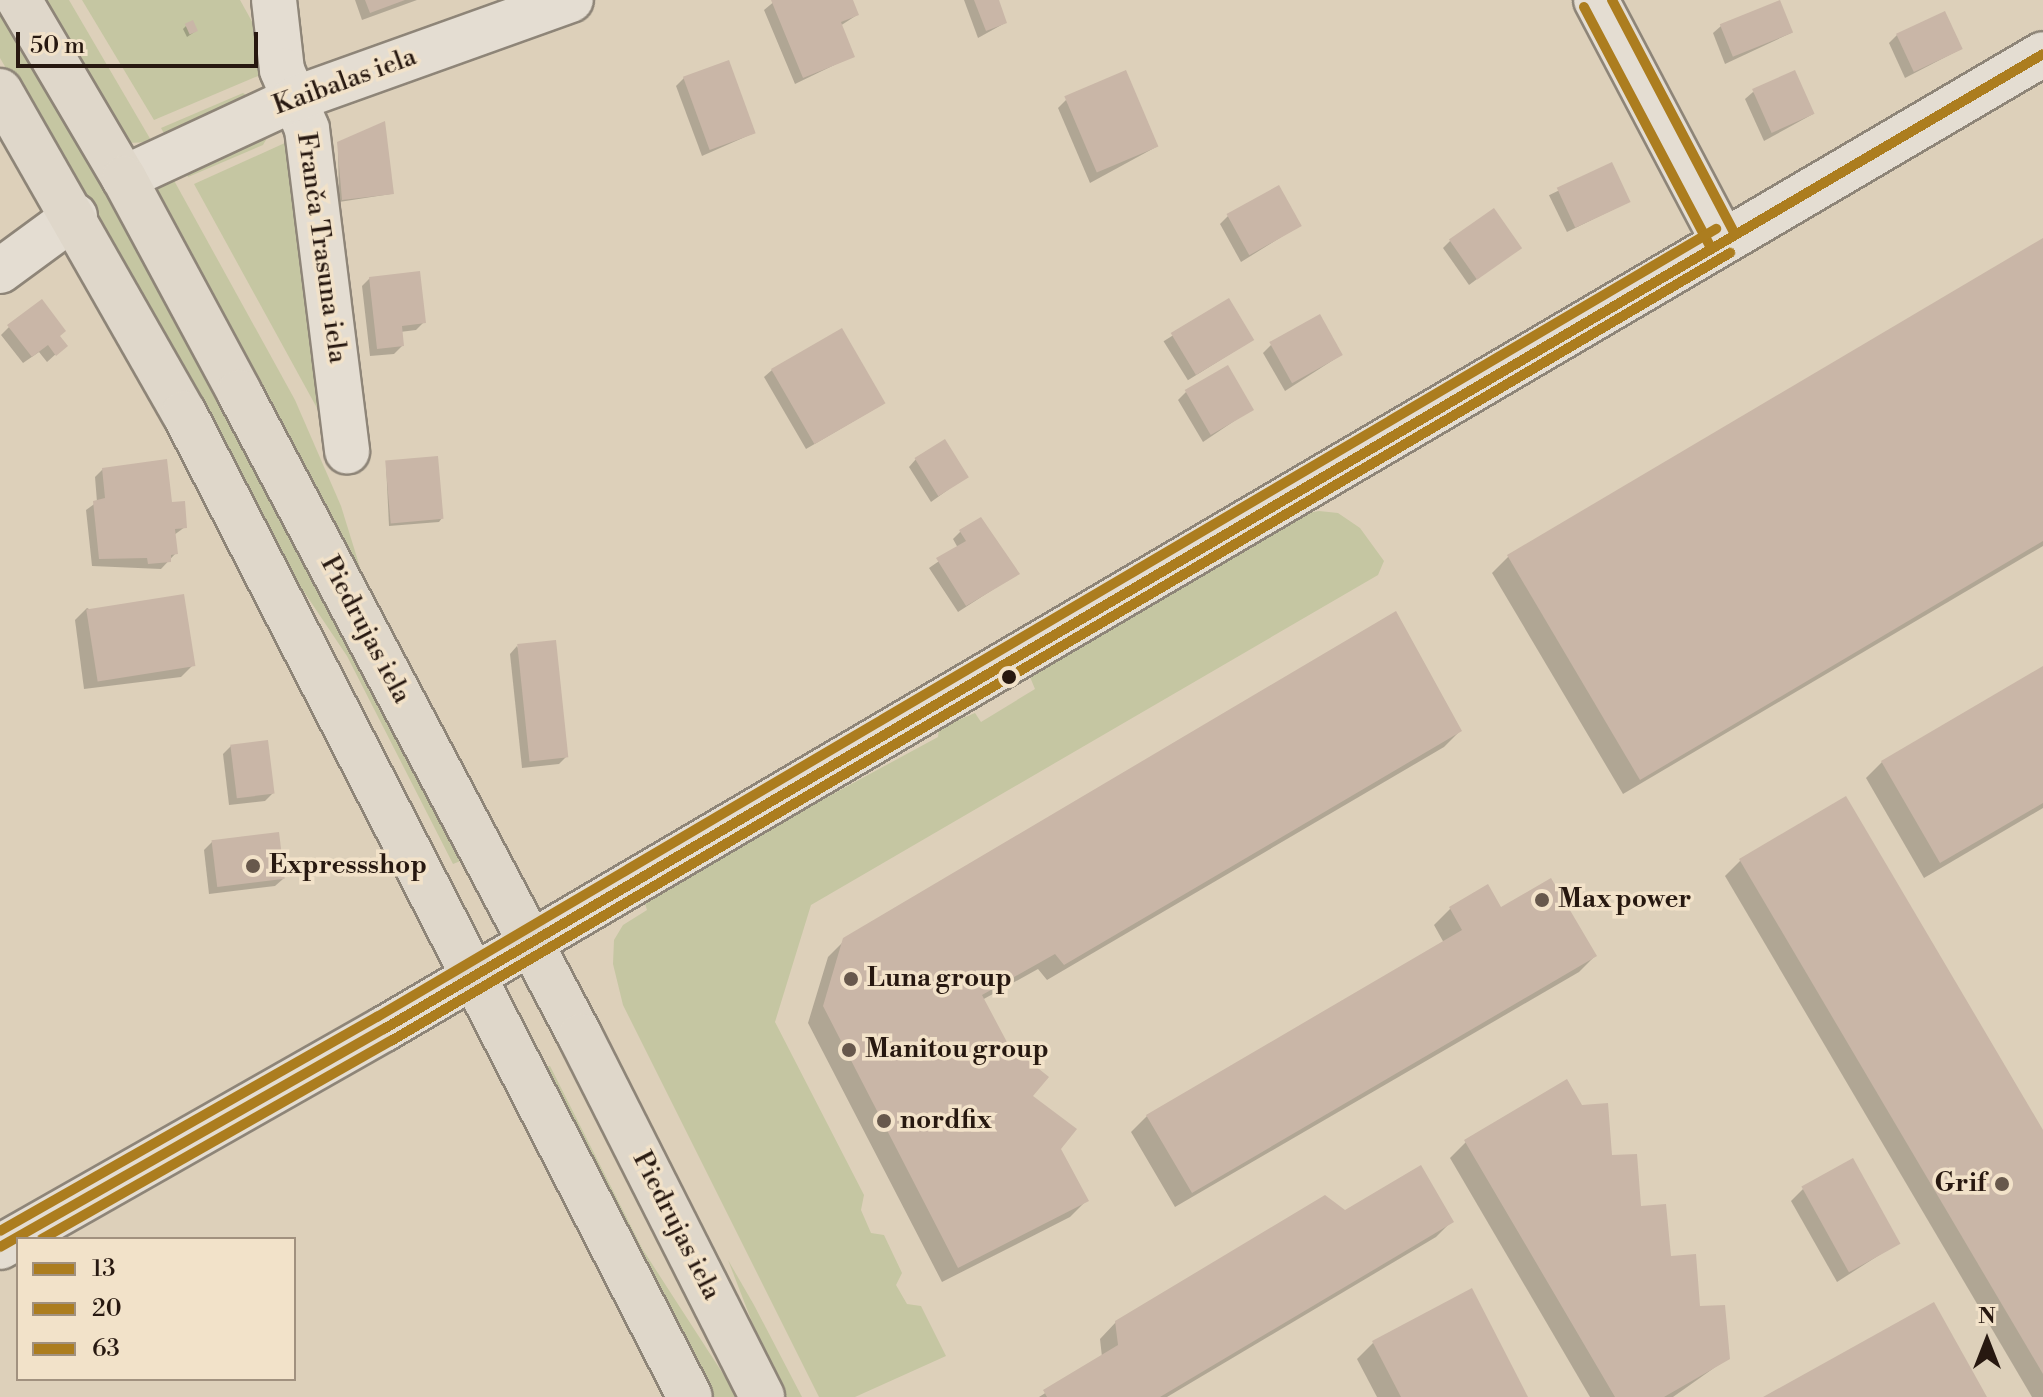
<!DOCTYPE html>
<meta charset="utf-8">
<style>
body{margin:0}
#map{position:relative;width:2043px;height:1397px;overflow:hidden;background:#ddd0ba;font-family:"Libre Bodoni",serif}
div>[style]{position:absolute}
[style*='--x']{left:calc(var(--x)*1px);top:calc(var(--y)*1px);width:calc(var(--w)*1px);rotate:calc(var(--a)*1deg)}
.green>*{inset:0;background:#c5c6a2}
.shadow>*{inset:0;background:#0003;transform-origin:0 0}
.building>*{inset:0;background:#c9b6a7;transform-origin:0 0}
.roads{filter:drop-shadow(2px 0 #8e8578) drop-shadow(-2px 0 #8e8578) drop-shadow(0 2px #8e8578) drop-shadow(0 -2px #8e8578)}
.minor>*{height:44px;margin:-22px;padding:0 22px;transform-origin:22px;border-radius:22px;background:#e4ddd2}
.major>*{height:44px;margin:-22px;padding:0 22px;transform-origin:22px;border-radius:22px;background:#dfd7ca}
.bus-1>*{height:10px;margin:-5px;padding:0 5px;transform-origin:5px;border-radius:5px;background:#ac7d1f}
.bus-2>*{height:10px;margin:-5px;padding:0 5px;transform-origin:5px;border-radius:5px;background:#ac7d1f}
.bus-3>*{height:10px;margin:-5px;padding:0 5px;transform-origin:5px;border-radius:5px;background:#ac7d1f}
.dots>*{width:22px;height:22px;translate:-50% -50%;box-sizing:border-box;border:4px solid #f2e2c9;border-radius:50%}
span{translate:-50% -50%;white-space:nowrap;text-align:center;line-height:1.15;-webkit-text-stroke:7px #f2e2c9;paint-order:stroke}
.street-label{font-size:26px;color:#271810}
.poi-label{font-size:26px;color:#271810;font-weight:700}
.left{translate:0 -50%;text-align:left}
.right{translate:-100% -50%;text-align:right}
.legend{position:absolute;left:16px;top:1237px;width:280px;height:144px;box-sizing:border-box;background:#f2e2c9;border:2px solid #a1917f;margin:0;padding:10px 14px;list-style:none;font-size:24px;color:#271810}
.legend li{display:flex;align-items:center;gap:16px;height:40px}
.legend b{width:40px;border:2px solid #a1917f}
.north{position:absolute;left:1947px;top:1301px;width:80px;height:80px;-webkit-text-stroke:6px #f2e2c9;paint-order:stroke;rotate:0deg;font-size:22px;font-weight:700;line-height:32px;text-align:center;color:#271810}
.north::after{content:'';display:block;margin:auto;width:28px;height:36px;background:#271810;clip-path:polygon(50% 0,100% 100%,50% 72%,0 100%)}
.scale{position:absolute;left:16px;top:32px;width:242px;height:36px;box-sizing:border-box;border:4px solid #271810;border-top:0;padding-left:10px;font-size:24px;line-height:28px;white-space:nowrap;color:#271810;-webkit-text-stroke:6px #f2e2c9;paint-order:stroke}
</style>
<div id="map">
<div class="green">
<div style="clip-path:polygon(40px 0,69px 0,152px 142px,127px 143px)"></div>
<div style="clip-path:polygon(82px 0,240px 0,260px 36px,265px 73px,154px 120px)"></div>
<div style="clip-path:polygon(0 13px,222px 391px,463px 860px,453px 864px,347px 656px,286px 565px,163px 336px,0 58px)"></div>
<div style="clip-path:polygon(243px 93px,252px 99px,165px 135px,161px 128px)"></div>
<div style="clip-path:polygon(271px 131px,263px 145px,188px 177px,185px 169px)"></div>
<div style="clip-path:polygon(287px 142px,323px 419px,194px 184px)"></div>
<div style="clip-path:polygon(171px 175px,295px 400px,341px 506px,371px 603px,160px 207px,157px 189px)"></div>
<div style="clip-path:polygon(1319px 511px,1338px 513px,1360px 528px,1384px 561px,1378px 575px,811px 905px,775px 1022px,864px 1195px,861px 1210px,871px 1233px,884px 1235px,902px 1273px,896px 1285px,907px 1304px,921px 1306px,946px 1356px,855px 1397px,819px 1397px,623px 1005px,613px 964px,614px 940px,623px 925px,647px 910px,643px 897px,938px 737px,939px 728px,975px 713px,981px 722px,1035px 689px,1030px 677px,1045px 662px,1296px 515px)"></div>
<div style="clip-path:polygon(550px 1066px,643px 1250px,738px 1397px,711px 1397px,540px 1068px)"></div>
<div style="clip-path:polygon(728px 1260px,754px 1305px,802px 1397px,787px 1397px,778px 1389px)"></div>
</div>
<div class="shadow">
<div style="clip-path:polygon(355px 0,417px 0,362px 20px)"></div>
<div style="clip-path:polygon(851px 0,857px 15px,840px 26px,853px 56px,795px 84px,764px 10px,776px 0)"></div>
<div style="clip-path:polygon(964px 0,997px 0,1005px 23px,978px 38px)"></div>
<div style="clip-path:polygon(186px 26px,196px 31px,187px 37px,183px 29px)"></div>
<div style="clip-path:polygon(1721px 26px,1791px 33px,1725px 64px,1713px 33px)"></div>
<div style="clip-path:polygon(1897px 35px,1961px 49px,1905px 78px,1889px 43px)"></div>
<div style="clip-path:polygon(684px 78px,754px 133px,702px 156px,676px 86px)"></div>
<div style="clip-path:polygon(1753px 92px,1813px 114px,1764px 141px,1745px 99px)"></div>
<div style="clip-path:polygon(1066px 100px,1156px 147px,1090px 183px,1058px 108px)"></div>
<div style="clip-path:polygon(338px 144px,391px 194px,339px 202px)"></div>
<div style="left:1611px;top:165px;width:41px;height:69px;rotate:64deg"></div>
<div style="clip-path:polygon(1228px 216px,1299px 226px,1241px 262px,1220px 224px)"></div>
<div style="clip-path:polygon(1451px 240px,1519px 248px,1469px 285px,1443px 248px)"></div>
<div style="clip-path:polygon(2043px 240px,2043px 546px,1623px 794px,1492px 573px,1508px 557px)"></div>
<div style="clip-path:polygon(370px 278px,424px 322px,416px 330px,400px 332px,402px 346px,394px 354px,370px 356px,362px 286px)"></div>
<div style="left:1228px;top:301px;width:46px;height:76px;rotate:58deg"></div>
<div style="clip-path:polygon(9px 327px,58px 337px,57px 353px,47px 362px,39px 352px,23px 363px,1px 335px)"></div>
<div style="clip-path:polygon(1271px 345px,1341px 355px,1285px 391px,1263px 353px)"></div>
<div style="clip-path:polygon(772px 370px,883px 404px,806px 449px,764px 377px)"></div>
<div style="clip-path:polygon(1186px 392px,1252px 409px,1203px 442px,1178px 400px)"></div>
<div style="clip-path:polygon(916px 459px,967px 476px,931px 502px,909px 467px)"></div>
<div style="clip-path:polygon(386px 464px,442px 518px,439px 522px,389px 526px)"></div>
<div style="clip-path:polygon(103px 469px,170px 504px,185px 527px,174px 535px,176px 553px,161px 569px,92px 566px,86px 510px,97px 502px,95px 477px)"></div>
<div style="clip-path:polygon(961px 531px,1017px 574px,958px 612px,929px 568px,958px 548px,953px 539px)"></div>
<div style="clip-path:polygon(87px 608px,193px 665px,181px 677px,84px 689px,75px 620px)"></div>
<div style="clip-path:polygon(517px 646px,567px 756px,559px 764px,522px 768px,510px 654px)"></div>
<div style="clip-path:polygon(2043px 669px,2043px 808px,1924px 878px,1866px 778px,1882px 762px)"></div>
<div style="clip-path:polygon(1460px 731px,1444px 747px,1047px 980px,1038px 969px,982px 1000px,1086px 1201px,1070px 1217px,942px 1282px,808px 1023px,828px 957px,845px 940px)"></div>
<div style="clip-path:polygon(231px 746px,273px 793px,265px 801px,229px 805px,223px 754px)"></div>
<div style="clip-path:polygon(212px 842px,283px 879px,275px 886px,209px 894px,204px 850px)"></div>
<div style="clip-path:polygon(1741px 860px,2043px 1134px,2043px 1397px,2032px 1397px,1725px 876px)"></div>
<div style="clip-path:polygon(1450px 909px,1500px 910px,1595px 956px,1579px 972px,1175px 1207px,1131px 1132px,1147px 1116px,1444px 943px,1434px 925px)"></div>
<div style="clip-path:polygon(1466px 1142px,1610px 1157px,1728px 1358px,1673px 1397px,1590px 1397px,1450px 1158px)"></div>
<div style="clip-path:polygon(1803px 1189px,1898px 1243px,1837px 1282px,1791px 1201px)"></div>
<div style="clip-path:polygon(1345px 1212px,1452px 1221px,1436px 1237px,1167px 1397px,1039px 1397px,1102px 1357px,1100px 1339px,1116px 1322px)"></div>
<div style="clip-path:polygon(1373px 1343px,1526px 1397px,1377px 1397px,1357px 1359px)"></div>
</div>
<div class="building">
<div style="clip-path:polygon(365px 0,405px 0,370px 13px)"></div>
<div style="clip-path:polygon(771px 0,853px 0,859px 15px,841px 22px,855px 57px,803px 78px)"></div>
<div style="clip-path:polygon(974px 0,999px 0,1007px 23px,986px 31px)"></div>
<div style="left:1780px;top:0;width:35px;height:65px;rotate:68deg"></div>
<div style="left:1945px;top:11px;width:42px;height:54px;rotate:65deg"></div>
<div style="left:193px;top:20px;width:12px;height:9px;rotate:66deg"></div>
<div style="left:729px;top:60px;width:78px;height:49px;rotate:70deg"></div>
<div style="left:1126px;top:70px;width:83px;height:67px;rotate:67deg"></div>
<div style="left:1795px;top:70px;width:48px;height:47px;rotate:66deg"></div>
<div style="clip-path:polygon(385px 121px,394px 194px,342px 200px,337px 142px)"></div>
<div style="left:1612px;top:162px;width:44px;height:61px;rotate:65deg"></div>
<div style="left:1279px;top:185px;width:47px;height:60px;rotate:61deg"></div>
<div style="left:1494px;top:208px;width:49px;height:55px;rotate:55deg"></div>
<div style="clip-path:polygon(2043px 238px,2043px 541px,1640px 780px,1507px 555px)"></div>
<div style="clip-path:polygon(420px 271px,426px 323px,402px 326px,404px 346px,377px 349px,369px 277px)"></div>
<div style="left:1229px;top:298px;width:49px;height:68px;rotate:59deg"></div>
<div style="clip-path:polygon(42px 299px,66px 331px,60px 336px,68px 346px,56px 356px,48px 345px,32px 357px,7px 325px)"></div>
<div style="left:1320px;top:314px;width:47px;height:58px;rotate:61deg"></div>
<div style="left:842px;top:328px;width:87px;height:82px;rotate:60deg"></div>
<div style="left:1228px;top:365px;width:52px;height:50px;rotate:60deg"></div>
<div style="left:945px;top:439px;width:45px;height:36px;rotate:58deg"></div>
<div style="left:438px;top:456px;width:63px;height:53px;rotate:85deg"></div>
<div style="clip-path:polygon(167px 459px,172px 502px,185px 501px,187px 528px,175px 529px,178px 554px,171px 555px,171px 562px,148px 564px,147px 558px,99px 559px,93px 501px,105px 498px,102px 468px)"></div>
<div style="clip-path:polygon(981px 517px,1020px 574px,966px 606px,936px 558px,966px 541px,959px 530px)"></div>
<div style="left:184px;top:594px;width:73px;height:99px;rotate:81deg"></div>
<div style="clip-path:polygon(1396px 611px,1462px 731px,1064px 965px,1055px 954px,982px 995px,1008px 1044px,1049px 1077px,1033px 1096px,1077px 1129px,1061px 1149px,1089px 1201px,958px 1268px,823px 1006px,843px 938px)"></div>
<div style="left:556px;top:640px;width:118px;height:39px;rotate:84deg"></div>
<div style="clip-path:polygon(2043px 666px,2043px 803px,1940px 863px,1881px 761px)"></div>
<div style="left:268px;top:740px;width:54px;height:38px;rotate:83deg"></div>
<div style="clip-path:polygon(1846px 796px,2043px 1130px,2043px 1374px,1739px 859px)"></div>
<div style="left:279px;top:832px;width:47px;height:68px;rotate:83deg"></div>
<div style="clip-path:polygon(1551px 878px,1597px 956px,1192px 1193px,1146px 1115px,1462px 930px,1449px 907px,1488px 884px,1501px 907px)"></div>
<div style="clip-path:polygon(1567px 1079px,1582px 1105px,1608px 1103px,1612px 1155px,1637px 1154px,1641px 1206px,1666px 1204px,1671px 1256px,1696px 1254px,1700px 1306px,1725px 1305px,1730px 1359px,1664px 1397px,1615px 1397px,1464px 1140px)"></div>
<div style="left:1853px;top:1158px;width:98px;height:59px;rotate:61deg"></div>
<div style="clip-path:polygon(1421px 1165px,1454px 1222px,1160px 1397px,1047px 1397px,1043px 1390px,1118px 1345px,1115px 1321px,1325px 1195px,1345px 1210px)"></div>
<div style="clip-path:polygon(1472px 1288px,1528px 1397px,1401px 1397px,1372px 1341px)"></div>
<div style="clip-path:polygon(1934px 1302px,1987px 1397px,1763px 1397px)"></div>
</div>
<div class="roads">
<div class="minor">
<div style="--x:274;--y:0;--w:70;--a:83.5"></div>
<div style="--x:282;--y:70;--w:64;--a:67"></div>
<div style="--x:307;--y:129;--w:325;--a:82.9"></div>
<div style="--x:1596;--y:0;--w:272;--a:62.2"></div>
<div style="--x:124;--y:178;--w:187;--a:-24.9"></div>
<div style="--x:294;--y:99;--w:294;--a:-19.7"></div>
<div style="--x:0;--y:271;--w:93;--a:-36.3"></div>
<div style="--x:0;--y:1247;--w:442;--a:-29.6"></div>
<div style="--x:384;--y:1029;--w:1924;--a:-30.44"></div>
</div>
<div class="major">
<div style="--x:19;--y:0;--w:207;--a:59.5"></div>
<div style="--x:124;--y:178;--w:243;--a:61.7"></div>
<div style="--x:239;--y:392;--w:729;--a:62.1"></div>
<div style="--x:580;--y:1036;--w:404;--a:63.2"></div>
<div style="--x:0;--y:91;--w:371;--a:60.3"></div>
<div style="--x:184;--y:413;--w:1106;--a:62.79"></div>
</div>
</div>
<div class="bus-1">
<div style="--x:0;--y:1247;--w:442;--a:-29.6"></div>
<div style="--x:384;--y:1029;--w:1924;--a:-30.44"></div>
</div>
<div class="bus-2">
<div style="--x:1584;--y:7;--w:272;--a:62.2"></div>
<div style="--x:42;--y:1239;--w:401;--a:-29.6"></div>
<div style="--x:391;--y:1041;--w:1554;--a:-30.48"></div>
</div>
<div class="bus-3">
<div style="--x:1612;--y:0;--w:264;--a:62.3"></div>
<div style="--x:0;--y:1231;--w:434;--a:-29.6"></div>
<div style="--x:377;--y:1017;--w:1554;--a:-30.48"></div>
</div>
<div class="dots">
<div style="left:1009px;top:677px;background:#271810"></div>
<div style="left:253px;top:866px;background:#67584c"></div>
<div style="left:1542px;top:900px;background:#67584c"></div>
<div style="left:851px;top:979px;background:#67584c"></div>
<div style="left:849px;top:1050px;background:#67584c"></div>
<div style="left:884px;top:1121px;background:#67584c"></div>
<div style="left:2002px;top:1184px;background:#67584c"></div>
</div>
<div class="street-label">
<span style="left:345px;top:82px;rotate:-20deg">Kaibalas iela</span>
<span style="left:321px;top:248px;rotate:82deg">Franča Trasuna iela</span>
<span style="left:365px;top:630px;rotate:62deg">Piedrujas iela</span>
<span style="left:676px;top:1226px;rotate:63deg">Piedrujas iela</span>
</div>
<div class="poi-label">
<span class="left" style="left:269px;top:866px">Expressshop</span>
<span class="left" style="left:1558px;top:900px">Max power</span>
<span class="left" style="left:867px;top:979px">Luna group</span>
<span class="left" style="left:865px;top:1050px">Manitou group</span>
<span class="left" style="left:900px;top:1121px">nordfix</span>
<span class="right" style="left:1986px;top:1184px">Grif</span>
</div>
<ul class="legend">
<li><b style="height:10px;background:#ac7d1f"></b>13</li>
<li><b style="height:10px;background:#ac7d1f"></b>20</li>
<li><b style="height:10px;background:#ac7d1f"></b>63</li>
</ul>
<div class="north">N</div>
<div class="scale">50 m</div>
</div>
